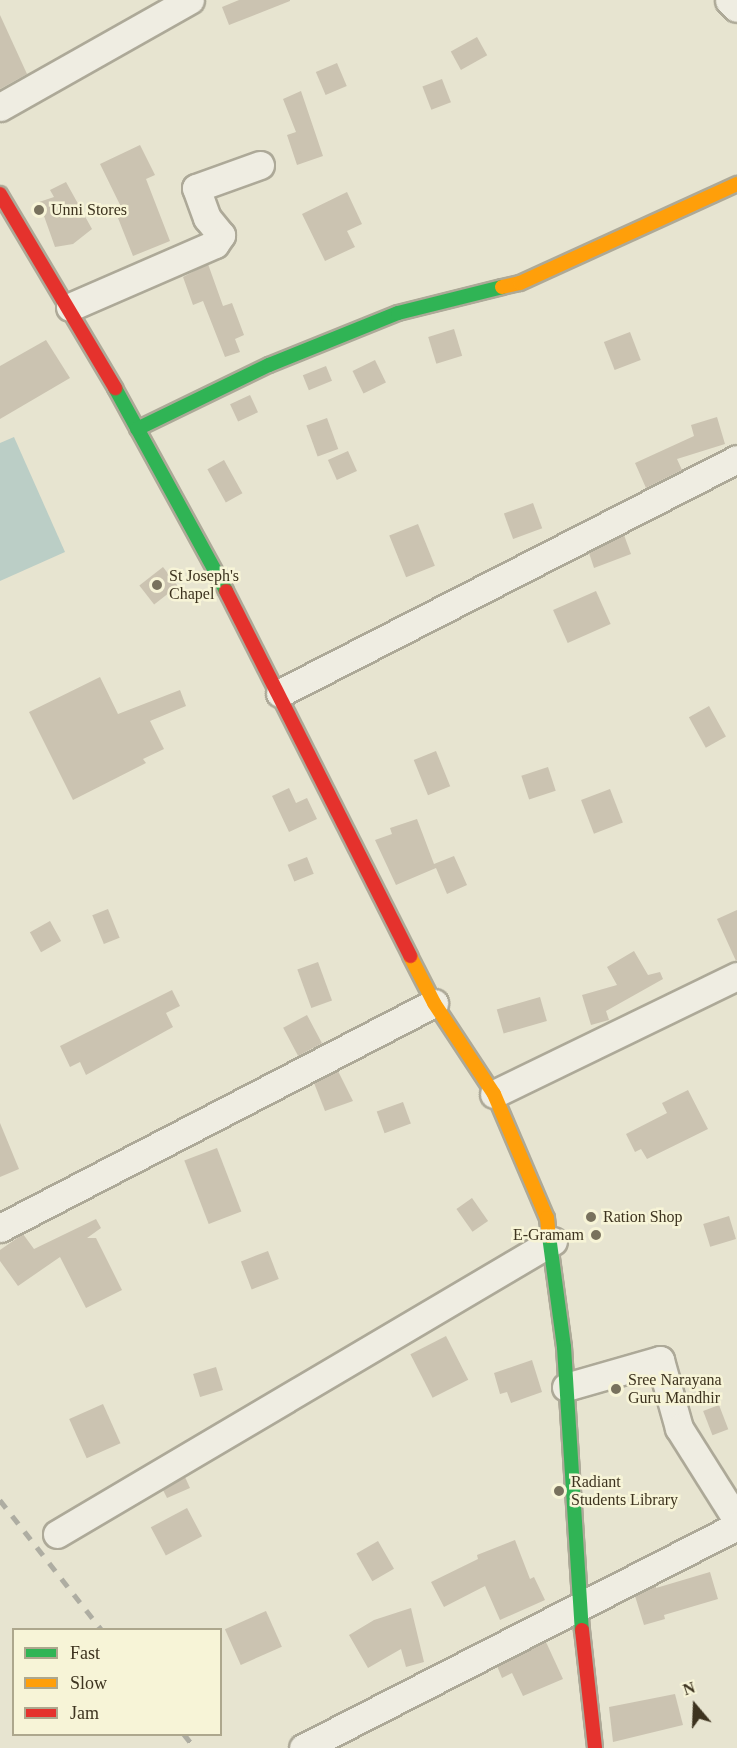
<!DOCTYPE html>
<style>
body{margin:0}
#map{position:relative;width:737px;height:1748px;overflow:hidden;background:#e7e4d0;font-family:Georgia,serif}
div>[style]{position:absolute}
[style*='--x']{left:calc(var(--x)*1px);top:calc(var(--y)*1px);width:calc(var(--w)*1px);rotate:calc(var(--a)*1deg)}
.water>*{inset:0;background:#bbcec6}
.building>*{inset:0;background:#cbc3b1;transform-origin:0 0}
.roads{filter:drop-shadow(2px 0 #ada998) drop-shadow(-2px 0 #ada998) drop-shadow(0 2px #ada998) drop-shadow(0 -2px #ada998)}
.street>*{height:27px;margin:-13.5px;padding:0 13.5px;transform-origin:13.5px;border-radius:13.5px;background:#efede2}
.fast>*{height:14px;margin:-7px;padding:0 7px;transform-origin:7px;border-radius:7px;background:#30b455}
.slow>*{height:14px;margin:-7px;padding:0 7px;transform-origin:7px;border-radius:7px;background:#ff9f0a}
.jam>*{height:14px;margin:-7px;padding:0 7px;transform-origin:7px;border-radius:7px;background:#e5322d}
.rail>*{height:4.5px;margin-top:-2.25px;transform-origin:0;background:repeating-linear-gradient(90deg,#aeada2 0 10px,transparent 0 20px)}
.dots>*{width:16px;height:16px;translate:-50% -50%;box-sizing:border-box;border:3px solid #f7f4d7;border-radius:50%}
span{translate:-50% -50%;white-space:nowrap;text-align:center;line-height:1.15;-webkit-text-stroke:5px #f7f4d7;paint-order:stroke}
.poi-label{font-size:16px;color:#3d331f}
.left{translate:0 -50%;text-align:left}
.right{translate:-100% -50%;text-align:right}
.legend{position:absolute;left:12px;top:1628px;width:210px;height:108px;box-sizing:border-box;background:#f7f4d7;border:2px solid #ada78d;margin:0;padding:8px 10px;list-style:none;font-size:18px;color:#3d331f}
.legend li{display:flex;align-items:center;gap:12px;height:30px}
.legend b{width:30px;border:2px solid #ada78d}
.north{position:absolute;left:665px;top:1676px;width:60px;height:60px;-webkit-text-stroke:4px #f7f4d7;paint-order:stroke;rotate:341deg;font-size:16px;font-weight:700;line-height:24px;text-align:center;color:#3d331f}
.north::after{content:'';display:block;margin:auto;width:21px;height:27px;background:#3d331f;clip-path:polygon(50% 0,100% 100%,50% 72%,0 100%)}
</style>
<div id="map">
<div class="water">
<div style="clip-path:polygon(14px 437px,65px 552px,0 581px,0 443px)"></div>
</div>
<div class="building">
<div style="clip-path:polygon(239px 0,290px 0,290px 1px,229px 25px,222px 7px)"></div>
<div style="clip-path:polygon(0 15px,27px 74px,0 89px)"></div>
<div style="left:477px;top:37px;width:21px;height:30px;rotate:61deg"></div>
<div style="left:337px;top:63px;width:25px;height:23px;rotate:67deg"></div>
<div style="left:442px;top:79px;width:25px;height:21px;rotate:69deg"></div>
<div style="clip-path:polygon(301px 91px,323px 156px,297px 165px,287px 135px,296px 132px,283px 99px)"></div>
<div style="clip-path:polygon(140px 145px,155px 175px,146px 179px,170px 241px,133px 256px,118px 218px,125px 215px,100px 164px)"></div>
<div style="clip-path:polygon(66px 182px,92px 229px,73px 244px,55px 247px,39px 202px,54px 197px,50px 190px)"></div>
<div style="clip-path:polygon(347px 192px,362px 224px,347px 231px,355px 247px,325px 261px,302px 214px)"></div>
<div style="clip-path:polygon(208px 264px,223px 306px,232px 303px,244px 335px,235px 339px,240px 352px,225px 357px,203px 301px,193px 305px,183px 277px)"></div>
<div style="left:454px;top:329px;width:28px;height:27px;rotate:73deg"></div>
<div style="left:630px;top:332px;width:30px;height:28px;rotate:69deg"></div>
<div style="clip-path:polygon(46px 340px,70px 378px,0 419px,0 366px)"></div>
<div style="left:375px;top:360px;width:25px;height:25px;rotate:64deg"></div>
<div style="left:326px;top:366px;width:16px;height:25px;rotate:68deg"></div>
<div style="left:250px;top:395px;width:19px;height:22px;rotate:65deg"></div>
<div style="clip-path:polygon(717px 417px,725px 444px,677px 459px,682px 470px,646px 488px,635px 463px,694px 436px,691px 425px)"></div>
<div style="left:327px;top:418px;width:33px;height:22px;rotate:70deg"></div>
<div style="left:348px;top:451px;width:22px;height:22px;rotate:66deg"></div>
<div style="left:224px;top:460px;width:38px;height:19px;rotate:61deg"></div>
<div style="left:533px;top:503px;width:27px;height:31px;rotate:70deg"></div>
<div style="left:418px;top:524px;width:45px;height:31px;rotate:68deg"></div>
<div style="clip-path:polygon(624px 535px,631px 554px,594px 568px,589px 553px)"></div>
<div style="left:163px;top:567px;width:24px;height:30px;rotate:52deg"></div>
<div style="left:596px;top:591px;width:36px;height:47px;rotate:66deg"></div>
<div style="clip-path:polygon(100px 677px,118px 714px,180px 690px,186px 706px,150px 721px,164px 749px,143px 759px,146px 763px,73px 800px,29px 712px)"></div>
<div style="left:709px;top:706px;width:35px;height:23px;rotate:61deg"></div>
<div style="left:436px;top:751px;width:38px;height:24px;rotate:68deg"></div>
<div style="left:548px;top:767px;width:25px;height:28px;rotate:72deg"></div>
<div style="clip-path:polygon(289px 788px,296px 803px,307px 798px,317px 819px,289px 832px,272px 796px)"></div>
<div style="left:610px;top:789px;width:36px;height:31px;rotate:69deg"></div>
<div style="clip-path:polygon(417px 819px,434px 864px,454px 856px,467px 885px,447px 894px,436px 868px,396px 885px,375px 840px,392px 834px,390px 828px)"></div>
<div style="left:307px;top:857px;width:18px;height:21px;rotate:68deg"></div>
<div style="left:108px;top:909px;width:31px;height:17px;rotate:68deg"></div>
<div style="clip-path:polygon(737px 910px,737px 960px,736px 961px,717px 919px)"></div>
<div style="left:50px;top:921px;width:23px;height:23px;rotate:61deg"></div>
<div style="clip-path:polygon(634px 951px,648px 975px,660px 972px,663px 979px,606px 1011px,609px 1020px,591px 1025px,582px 995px,617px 985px,607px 967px)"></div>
<div style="left:318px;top:962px;width:41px;height:22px;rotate:70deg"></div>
<div style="clip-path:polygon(172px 990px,180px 1006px,166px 1013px,173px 1027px,86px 1075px,80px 1062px,70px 1067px,60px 1046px)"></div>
<div style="left:540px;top:997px;width:25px;height:45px;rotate:74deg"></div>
<div style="left:307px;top:1015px;width:32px;height:27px;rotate:62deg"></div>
<div style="clip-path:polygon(338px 1071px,353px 1101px,325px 1111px,314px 1083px)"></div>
<div style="clip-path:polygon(688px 1090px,708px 1129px,647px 1159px,641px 1149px,635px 1152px,626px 1134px,667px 1113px,662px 1103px)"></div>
<div style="left:403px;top:1102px;width:23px;height:28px;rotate:70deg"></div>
<div style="clip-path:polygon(0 1123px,19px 1169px,0 1177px)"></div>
<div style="left:217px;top:1148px;width:68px;height:35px;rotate:69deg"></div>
<div style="left:472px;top:1198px;width:28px;height:19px;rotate:55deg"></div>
<div style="left:729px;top:1216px;width:24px;height:27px;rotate:73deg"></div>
<div style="clip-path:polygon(96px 1219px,101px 1228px,87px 1238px,96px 1238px,122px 1290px,86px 1308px,60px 1257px,18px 1286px,0 1261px,0 1250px,23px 1234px,34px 1249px)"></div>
<div style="left:268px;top:1251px;width:30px;height:29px;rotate:69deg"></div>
<div style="left:446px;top:1336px;width:49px;height:40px;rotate:63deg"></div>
<div style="clip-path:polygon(532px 1360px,542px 1392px,511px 1403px,507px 1392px,500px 1394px,494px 1373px)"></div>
<div style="left:216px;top:1367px;width:24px;height:24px;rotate:73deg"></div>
<div style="left:103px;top:1404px;width:43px;height:37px;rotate:66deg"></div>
<div style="left:719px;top:1405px;width:26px;height:17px;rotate:69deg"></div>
<div style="clip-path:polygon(185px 1477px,190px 1488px,167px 1498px,163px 1490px)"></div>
<div style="left:187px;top:1508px;width:32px;height:41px;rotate:62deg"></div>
<div style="clip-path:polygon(515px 1540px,530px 1579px,534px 1577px,545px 1600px,500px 1620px,485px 1586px,444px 1607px,431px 1582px,478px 1559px,477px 1555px)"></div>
<div style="left:378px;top:1541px;width:32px;height:25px;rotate:60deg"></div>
<div style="clip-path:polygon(710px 1572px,718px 1599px,664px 1615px,665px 1619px,644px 1625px,635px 1596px,656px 1585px,656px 1588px)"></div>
<div style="clip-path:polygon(411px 1608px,424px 1662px,406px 1667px,401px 1649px,368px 1668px,349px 1635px,374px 1620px)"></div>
<div style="left:266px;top:1611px;width:39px;height:45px;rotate:66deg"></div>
<div style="clip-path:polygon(546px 1642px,563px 1679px,523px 1696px,512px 1673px,502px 1678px,497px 1666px)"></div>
<div style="clip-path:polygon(675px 1694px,683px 1725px,613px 1742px,609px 1707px)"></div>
</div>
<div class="roads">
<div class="street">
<div style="--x:729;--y:0;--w:11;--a:45"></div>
<div style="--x:0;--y:107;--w:218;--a:-29.4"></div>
<div style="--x:70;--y:307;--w:158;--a:-23.5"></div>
<div style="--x:215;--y:244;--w:11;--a:-56"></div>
<div style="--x:221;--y:235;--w:22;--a:-129"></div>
<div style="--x:207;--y:218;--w:32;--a:-110"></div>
<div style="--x:196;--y:188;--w:68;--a:-19.8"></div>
<div style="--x:280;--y:693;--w:513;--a:-27.11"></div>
<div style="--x:494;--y:1094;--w:270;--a:-25.9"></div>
<div style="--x:0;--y:1228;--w:489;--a:-27.4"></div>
<div style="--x:566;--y:1387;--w:98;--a:-16"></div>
<div style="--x:660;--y:1360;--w:71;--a:74.4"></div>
<div style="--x:679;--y:1428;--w:109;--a:57.8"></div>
<div style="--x:57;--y:1534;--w:576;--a:-30.57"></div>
<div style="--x:303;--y:1748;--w:487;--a:-27.1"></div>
</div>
<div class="fast">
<div style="--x:115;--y:388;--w:231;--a:61.3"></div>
<div style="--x:137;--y:429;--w:147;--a:-25.9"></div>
<div style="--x:269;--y:365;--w:139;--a:-22"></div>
<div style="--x:398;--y:313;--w:107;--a:-14"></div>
<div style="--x:549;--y:1236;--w:112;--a:82.3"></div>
<div style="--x:564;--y:1347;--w:284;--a:86.4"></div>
</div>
<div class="slow">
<div style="--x:502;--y:287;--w:18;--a:-13"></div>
<div style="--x:520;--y:283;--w:239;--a:-24.5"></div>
<div style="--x:410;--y:956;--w:53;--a:62.9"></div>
<div style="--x:434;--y:1003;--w:109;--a:56.6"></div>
<div style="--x:494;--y:1094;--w:135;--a:66.9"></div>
<div style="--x:547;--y:1218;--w:18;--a:84"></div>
</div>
<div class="jam">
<div style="--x:0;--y:194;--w:226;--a:59.3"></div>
<div style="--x:226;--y:591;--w:409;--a:63.2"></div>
<div style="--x:582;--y:1630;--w:119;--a:83.7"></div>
</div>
</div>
<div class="rail">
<div style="--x:0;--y:1500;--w:165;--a:51.9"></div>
<div style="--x:184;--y:1734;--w:18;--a:52"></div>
</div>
<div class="dots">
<div style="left:39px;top:210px;background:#78715d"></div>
<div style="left:157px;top:585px;background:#78715d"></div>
<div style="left:591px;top:1217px;background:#78715d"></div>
<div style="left:596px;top:1235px;background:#78715d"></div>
<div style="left:616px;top:1389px;background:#78715d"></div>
<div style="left:559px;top:1491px;background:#78715d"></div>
</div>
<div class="poi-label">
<span class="left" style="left:51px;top:210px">Unni Stores</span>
<span class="left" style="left:169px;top:585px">St Joseph's<br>Chapel</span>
<span class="left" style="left:603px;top:1217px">Ration Shop</span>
<span class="right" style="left:584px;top:1235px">E-Gramam</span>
<span class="left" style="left:628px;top:1389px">Sree Narayana<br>Guru Mandhir</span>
<span class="left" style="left:571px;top:1491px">Radiant<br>Students Library</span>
</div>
<ul class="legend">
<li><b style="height:8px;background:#30b455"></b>Fast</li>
<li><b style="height:8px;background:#ff9f0a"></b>Slow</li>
<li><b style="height:8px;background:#e5322d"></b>Jam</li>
</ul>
<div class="north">N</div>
</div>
